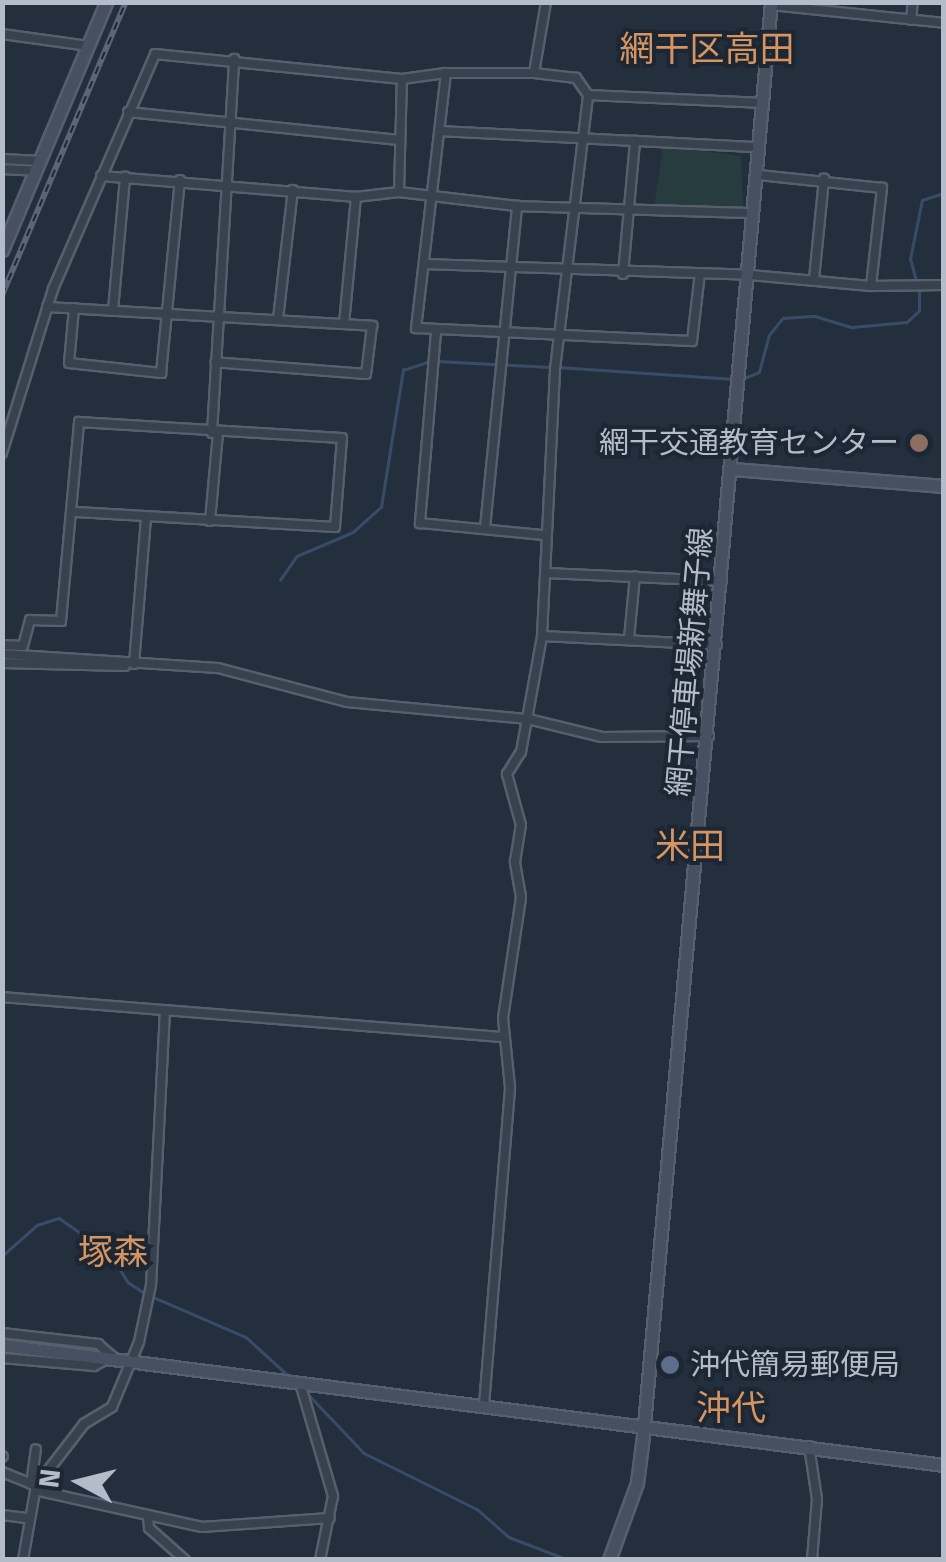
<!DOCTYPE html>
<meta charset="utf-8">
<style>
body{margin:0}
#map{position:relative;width:946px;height:1562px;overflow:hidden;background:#242f3e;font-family:"Fira Sans","Noto Sans JP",sans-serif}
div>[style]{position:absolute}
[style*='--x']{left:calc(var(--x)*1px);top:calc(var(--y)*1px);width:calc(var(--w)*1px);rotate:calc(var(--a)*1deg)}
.green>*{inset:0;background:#263c3f}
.stream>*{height:2.5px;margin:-1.25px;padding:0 1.25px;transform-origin:1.25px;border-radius:1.25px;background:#394c67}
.roads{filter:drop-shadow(2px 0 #565f6c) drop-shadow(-2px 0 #565f6c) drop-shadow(0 2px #565f6c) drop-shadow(0 -2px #565f6c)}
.street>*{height:8px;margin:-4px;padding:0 4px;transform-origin:4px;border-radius:4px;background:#38414e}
.secondary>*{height:11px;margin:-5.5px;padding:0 5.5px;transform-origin:5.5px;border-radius:5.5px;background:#465061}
.rail>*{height:6px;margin-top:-3px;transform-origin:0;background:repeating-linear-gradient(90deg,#1d2633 0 8px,#5a6575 0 16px);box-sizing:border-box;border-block:2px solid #5a6575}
.dots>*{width:28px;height:28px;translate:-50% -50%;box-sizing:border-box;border:5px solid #1d2633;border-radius:50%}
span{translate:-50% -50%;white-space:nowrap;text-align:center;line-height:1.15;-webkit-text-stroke:8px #1d2633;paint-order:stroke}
.poi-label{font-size:30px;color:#b4bcc9}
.right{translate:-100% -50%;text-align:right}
.left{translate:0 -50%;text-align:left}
.street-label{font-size:30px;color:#b4bcc9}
.quarter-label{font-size:35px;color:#d59563}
.frame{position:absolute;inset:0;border:5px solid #b4bcc9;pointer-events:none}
.north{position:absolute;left:30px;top:1432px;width:100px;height:100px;-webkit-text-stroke:8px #1d2633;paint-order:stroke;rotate:277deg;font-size:28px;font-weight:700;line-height:40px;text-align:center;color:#b4bcc9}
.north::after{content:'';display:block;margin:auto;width:35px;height:45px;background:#b4bcc9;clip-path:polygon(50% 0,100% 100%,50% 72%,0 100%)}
</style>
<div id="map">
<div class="green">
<div style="clip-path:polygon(663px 146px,741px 156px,743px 208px,654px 208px)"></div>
</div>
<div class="stream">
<div style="--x:916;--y:281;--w:23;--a:-105"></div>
<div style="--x:910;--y:259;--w:60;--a:-78.5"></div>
<div style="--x:922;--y:200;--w:23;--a:-18"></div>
<div style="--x:438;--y:361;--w:112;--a:3.1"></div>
<div style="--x:558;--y:367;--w:176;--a:3.9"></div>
<div style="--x:742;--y:379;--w:18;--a:-22"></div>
<div style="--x:759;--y:372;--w:38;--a:-75"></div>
<div style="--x:769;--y:335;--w:22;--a:-51"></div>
<div style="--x:783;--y:318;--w:32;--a:-4"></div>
<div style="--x:815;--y:316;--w:39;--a:17"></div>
<div style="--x:852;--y:327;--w:55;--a:-5.2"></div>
<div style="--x:907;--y:322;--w:16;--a:-43"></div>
<div style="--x:919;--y:311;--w:22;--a:-90"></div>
<div style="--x:280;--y:580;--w:29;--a:-55"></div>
<div style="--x:297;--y:556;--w:61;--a:-23.2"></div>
<div style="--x:353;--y:532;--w:38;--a:-42"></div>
<div style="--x:381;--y:507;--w:139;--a:-80.9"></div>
<div style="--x:403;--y:370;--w:28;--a:-18"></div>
<div style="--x:2;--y:1256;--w:47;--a:-41.5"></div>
<div style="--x:37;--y:1225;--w:23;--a:-18"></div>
<div style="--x:59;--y:1218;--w:63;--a:34.7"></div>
<div style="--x:111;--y:1254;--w:33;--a:59"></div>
<div style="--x:128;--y:1282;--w:22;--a:34"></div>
<div style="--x:153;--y:1297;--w:101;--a:23.3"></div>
<div style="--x:246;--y:1337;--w:61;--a:42.3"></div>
<div style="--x:308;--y:1394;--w:81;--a:46.5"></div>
<div style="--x:364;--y:1453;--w:126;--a:26.4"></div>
<div style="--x:477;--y:1509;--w:43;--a:41.2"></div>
<div style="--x:509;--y:1537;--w:64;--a:21"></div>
</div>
<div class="roads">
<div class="street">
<div style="--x:771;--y:5;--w:174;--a:5.9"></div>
<div style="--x:911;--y:20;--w:18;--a:-84"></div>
<div style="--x:2;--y:34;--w:87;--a:7.9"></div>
<div style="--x:534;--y:73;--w:88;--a:180"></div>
<div style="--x:446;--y:73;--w:257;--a:96.7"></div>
<div style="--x:416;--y:328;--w:276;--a:2.7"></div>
<div style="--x:692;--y:341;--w:68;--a:-83.3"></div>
<div style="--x:588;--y:95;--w:176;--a:2.6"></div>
<div style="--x:128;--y:112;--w:270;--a:5.9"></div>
<div style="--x:439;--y:131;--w:319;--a:2.9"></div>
<div style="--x:2;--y:159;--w:39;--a:3"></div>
<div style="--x:2;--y:169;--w:34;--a:3"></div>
<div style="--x:101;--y:176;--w:256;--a:4.7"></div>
<div style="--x:356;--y:197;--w:43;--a:-6.6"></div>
<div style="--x:399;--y:192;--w:119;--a:6.8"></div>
<div style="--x:517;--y:206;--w:237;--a:1.7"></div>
<div style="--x:399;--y:192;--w:113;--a:-88.5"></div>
<div style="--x:424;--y:264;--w:326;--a:1.9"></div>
<div style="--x:750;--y:275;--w:121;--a:5.2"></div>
<div style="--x:871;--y:286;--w:99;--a:-83.6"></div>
<div style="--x:882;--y:188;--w:124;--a:-174"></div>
<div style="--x:623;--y:274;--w:134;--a:-84.8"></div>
<div style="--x:814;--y:279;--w:101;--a:-84.3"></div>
<div style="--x:871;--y:286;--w:73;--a:-0.8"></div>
<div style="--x:47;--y:307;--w:326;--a:3.3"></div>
<div style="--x:372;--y:326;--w:48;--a:97.1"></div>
<div style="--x:366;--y:374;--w:151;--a:-175.5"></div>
<div style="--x:74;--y:308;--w:55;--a:95.2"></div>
<div style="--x:69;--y:363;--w:93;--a:6.2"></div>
<div style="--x:161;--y:373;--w:194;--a:-84.4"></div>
<div style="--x:113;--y:310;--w:134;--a:-84.8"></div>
<div style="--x:278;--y:319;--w:130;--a:-83.4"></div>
<div style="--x:344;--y:324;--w:128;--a:-84.6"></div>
<div style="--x:436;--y:332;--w:192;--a:94.8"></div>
<div style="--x:420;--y:523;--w:123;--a:5.6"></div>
<div style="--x:212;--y:433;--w:375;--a:-86.6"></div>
<div style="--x:2;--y:453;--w:172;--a:-72.7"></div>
<div style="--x:53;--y:289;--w:256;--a:-66.5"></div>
<div style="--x:155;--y:54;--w:248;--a:5.8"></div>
<div style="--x:402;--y:79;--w:44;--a:-7.8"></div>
<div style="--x:210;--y:521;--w:88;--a:-84.8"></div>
<div style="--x:485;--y:528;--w:324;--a:-84.3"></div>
<div style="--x:546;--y:573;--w:176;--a:2.6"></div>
<div style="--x:542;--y:636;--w:175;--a:2.9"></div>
<div style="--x:629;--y:639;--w:63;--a:-84.6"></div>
<div style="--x:2;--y:645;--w:21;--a:3"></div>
<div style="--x:23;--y:646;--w:27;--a:-75"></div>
<div style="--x:30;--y:620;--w:31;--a:2"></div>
<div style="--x:61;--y:621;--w:200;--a:-84.8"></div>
<div style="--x:79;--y:422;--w:263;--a:3.5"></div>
<div style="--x:342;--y:438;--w:89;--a:94.5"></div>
<div style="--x:335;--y:527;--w:264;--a:-176.7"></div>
<div style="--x:2;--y:654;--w:216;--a:3.7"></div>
<div style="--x:218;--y:668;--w:133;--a:14.8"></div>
<div style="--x:347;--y:702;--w:182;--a:5.4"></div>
<div style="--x:528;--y:719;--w:76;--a:13.7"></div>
<div style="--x:602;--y:737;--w:107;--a:-0.5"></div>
<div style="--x:2;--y:663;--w:123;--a:1.4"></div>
<div style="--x:134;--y:664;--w:145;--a:-85.3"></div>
<div style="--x:2;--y:997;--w:164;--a:4.6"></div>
<div style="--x:165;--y:1010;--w:275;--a:92.9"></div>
<div style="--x:151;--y:1285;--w:58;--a:101.9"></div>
<div style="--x:139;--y:1342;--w:70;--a:112.6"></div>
<div style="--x:112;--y:1407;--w:33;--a:149"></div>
<div style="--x:84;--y:1424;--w:78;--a:127.7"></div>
<div style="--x:36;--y:1486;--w:75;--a:100"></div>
<div style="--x:165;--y:1010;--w:337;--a:4.6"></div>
<div style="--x:2;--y:1333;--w:97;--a:6.5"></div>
<div style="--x:98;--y:1344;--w:18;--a:41"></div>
<div style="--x:112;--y:1356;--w:21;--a:151"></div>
<div style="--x:94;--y:1366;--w:92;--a:-175"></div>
<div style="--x:300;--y:1383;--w:118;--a:73.7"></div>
<div style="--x:333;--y:1496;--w:65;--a:101.5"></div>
<div style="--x:484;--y:1405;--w:319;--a:-85.3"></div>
<div style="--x:510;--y:1087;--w:69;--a:-95.8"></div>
<div style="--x:503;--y:1018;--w:122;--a:-81.5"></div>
<div style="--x:521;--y:897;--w:36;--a:-100"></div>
<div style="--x:515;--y:862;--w:37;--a:-81"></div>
<div style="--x:521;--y:825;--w:53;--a:-105.4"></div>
<div style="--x:507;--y:774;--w:26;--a:-58"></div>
<div style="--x:521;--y:752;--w:118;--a:-79.7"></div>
<div style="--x:542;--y:636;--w:267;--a:-87.2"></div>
<div style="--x:555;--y:369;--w:276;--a:-83.1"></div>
<div style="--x:588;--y:95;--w:21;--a:-125"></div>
<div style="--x:576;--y:78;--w:42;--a:-173.2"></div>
<div style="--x:534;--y:73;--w:72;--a:-80.4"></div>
<div style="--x:809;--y:1446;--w:54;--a:81.4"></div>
<div style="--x:817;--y:1499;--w:61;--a:94.7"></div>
<div style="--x:2;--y:1457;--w:1;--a:-45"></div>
<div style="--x:2;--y:1472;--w:37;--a:22"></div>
<div style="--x:31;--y:1484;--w:35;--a:-82"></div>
<div style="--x:35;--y:1490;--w:171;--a:12.5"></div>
<div style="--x:202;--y:1527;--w:128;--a:-4"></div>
<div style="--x:2;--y:1515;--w:26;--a:7"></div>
<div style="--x:148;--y:1516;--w:12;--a:85"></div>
<div style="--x:149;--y:1528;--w:48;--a:41.6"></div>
</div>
<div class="secondary">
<div style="--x:2;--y:250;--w:269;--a:-67.2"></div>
<div style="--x:732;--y:469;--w:213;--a:4.6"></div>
<div style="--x:2;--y:1345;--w:950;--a:7.26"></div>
<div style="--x:609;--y:1560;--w:82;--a:-70"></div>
<div style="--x:637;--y:1483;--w:47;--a:-82.7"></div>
<div style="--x:643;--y:1436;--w:1440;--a:-84.9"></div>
</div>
</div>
<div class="rail">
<div style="--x:2;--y:295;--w:318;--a:-67.1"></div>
</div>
<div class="dots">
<div style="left:919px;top:443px;background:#8d6e63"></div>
<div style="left:670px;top:1365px;background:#5c6f8a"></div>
</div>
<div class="poi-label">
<span class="right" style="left:899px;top:443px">網干交通教育センター</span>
<span class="left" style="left:690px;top:1365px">沖代簡易郵便局</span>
</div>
<div class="street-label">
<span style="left:690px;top:662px;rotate:-85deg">網干停車場新舞子線</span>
</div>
<div class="quarter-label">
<span style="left:707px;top:49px">網干区高田</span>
<span style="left:690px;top:846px">米田</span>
<span style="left:113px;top:1252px">塚森</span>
<span style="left:731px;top:1408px">沖代</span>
</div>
<div class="frame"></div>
<div class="north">N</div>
</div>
